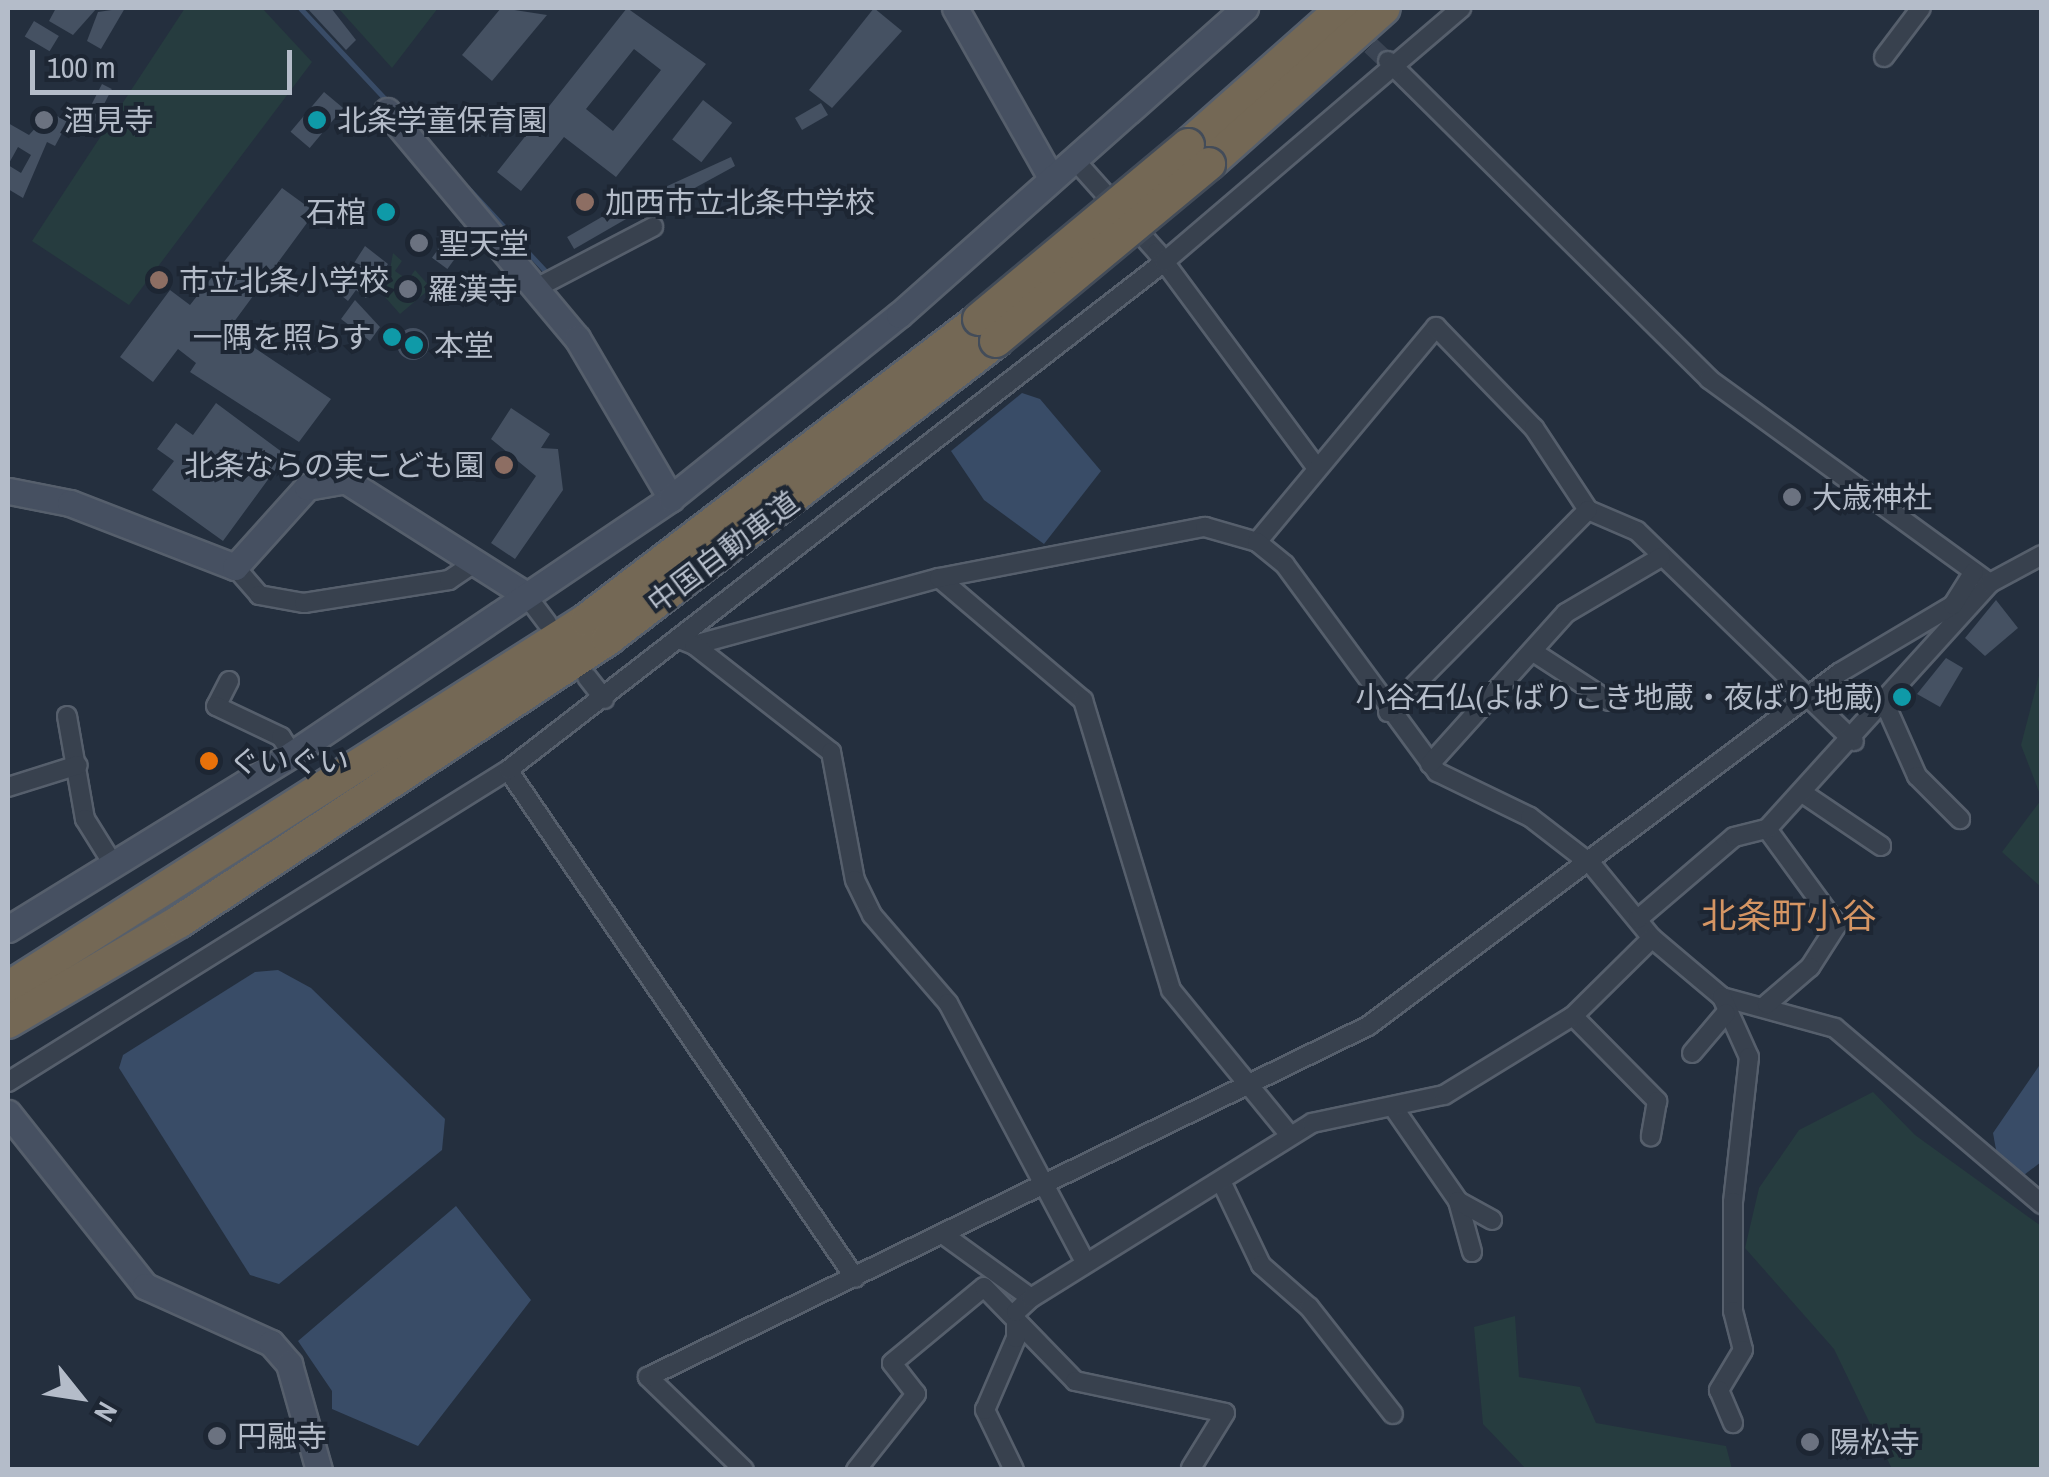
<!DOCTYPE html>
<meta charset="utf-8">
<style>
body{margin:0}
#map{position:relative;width:2049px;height:1477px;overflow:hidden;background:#242f3e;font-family:"Archivo Narrow","Noto Sans JP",sans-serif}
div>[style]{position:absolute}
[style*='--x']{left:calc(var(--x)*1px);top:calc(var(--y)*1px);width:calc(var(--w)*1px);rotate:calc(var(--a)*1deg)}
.green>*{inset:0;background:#263c3f}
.water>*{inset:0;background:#394c67}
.stream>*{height:5px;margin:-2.5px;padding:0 2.5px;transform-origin:2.5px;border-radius:2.5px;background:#394c67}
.building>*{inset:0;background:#455162;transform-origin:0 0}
.round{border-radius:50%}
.street-tunnel>*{height:18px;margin-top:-9px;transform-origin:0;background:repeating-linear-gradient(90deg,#3a4453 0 18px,transparent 0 27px)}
.roads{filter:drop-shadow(2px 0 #565f6c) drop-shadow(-2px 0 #565f6c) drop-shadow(0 2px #565f6c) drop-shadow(0 -2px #565f6c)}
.street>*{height:18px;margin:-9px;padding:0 9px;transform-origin:9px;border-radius:9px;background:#38414e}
.secondary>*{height:25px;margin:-12.5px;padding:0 12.5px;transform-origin:12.5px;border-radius:12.5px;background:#465061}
.highway>*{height:32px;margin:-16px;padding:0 16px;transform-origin:16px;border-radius:16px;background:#746855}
.bridges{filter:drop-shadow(2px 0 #434c59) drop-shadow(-2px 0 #434c59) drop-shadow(0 2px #434c59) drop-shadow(0 -2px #434c59)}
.highway-bridge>*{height:32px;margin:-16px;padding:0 16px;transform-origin:16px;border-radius:16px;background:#746855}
.dots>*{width:28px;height:28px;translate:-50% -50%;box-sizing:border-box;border:5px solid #1d2633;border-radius:50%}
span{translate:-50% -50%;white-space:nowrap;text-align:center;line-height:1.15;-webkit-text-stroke:8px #1d2633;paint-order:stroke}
.poi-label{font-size:30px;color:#b4bcc9}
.left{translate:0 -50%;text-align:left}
.right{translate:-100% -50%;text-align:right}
.street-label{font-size:30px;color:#b4bcc9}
.quarter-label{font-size:35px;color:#d59563}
.frame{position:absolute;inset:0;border:10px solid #b4bcc9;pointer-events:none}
.north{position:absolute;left:30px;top:1347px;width:100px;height:100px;-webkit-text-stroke:8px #1d2633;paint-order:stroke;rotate:120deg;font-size:28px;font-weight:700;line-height:40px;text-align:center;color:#b4bcc9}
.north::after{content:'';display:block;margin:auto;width:35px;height:45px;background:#b4bcc9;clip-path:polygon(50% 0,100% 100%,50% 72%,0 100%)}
.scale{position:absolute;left:30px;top:50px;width:262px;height:45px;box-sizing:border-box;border:5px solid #b4bcc9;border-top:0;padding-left:12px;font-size:30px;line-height:35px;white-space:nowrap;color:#b4bcc9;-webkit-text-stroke:8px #1d2633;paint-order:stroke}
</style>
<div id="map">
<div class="green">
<div style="clip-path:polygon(185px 8px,262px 8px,312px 62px,129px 305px,32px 241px)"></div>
<div style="clip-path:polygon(338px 8px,438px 8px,392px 68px)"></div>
<div style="clip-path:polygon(393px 253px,402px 261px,395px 271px,408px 280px,415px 270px,431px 288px,400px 314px,385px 297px)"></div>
<div style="clip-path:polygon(2041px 668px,2042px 797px,2041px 797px,2021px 745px)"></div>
<div style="clip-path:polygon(2041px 800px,2041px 887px,2002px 852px)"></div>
<div style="clip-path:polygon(1873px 1092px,1915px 1135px,2041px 1226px,2041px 1469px,1892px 1469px,1834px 1349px,1745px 1248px,1759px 1188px,1799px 1130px)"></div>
<div style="clip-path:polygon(1515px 1316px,1519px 1377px,1580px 1387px,1596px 1423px,1726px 1446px,1732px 1469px,1526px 1469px,1483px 1424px,1474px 1327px)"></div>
</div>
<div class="water">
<div style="clip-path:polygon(1022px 393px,1040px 399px,1101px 471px,1044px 544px,984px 500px,951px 451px)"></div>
<div style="clip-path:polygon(278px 970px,311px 988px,445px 1119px,442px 1150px,279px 1284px,250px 1275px,119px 1068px,123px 1055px,255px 972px)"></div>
<div style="clip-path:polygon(2041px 1063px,2041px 1162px,2024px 1175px,1997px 1155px,1993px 1133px)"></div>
<div style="clip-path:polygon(456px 1206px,531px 1300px,418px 1446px,332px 1409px,332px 1391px,298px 1341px)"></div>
</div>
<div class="stream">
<div style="--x:300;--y:8;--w:129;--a:46.9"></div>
<div style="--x:467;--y:187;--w:122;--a:47"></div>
</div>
<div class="building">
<div style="clip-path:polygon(56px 8px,97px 8px,73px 35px,49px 21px)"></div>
<div style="clip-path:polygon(125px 8px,101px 49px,87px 41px,98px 12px)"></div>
<div style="clip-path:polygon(307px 8px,331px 8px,356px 40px,346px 50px)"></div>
<div style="clip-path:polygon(501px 8px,547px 15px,492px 81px,462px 55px)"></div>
<div style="clip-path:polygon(evenodd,627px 8px,706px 64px,616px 177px,564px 137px,521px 191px,497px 172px,627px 8px,634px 49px,661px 70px,613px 131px,586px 109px,634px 49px)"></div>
<div style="clip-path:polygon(874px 8px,902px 31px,832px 108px,809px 90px)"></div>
<div style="left:34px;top:21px;width:29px;height:18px;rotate:31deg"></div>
<div style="left:102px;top:84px;width:11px;height:38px;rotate:27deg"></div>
<div style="left:324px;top:92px;width:25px;height:52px;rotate:40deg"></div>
<div style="left:703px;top:100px;width:37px;height:50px;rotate:38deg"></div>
<div style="left:821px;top:103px;width:14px;height:30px;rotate:60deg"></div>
<div style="clip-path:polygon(evenodd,50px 112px,68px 122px,55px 146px,47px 142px,23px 198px,8px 189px,8px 123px,29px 135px,50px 112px,18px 147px,31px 155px,21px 173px,8px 165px,18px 147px)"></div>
<div style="clip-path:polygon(731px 157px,735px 166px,649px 213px,641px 198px)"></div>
<div style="clip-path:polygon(282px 188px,315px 212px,279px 261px,290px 269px,275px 290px,264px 281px,228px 330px,331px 399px,299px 442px,190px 372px,196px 363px,178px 349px,153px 382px,120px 357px,170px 290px,190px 305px)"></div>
<div style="left:352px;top:196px;width:14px;height:28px;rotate:45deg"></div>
<div style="left:626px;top:203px;width:14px;height:68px;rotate:60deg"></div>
<div style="left:420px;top:231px;width:15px;height:18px;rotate:42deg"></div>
<div style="left:442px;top:244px;width:19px;height:17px;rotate:36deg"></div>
<div style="clip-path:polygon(365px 246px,388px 264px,366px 298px,356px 290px,348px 301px,336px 291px)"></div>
<div style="clip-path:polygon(355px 300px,380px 327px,370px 341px,341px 319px)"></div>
<div class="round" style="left:397px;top:328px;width:32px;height:32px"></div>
<div style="clip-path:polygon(216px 403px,286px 455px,223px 541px,152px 490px,174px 461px,157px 449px,176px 423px,193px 435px)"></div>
<div style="clip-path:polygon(511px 408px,550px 434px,541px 448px,558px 449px,563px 490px,515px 559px,491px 543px,536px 476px,491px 439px)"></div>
<div style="clip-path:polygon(1996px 600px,2018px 628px,1985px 656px,1965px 638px)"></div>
<div style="clip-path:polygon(1946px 658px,1963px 668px,1940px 707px,1917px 694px)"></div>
</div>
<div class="street-tunnel">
<div style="--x:1351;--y:27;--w:50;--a:43.4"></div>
</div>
<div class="roads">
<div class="street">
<div style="--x:1884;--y:57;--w:61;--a:-52.9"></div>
<div style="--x:1388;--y:61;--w:452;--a:44.7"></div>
<div style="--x:1709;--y:379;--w:347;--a:36"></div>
<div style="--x:1073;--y:158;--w:126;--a:48.2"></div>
<div style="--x:1157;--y:252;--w:267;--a:53.5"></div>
<div style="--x:538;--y:287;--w:130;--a:-27.6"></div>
<div style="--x:1257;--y:542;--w:280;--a:-50.2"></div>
<div style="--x:1436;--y:327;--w:141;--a:45.9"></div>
<div style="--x:1534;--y:428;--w:98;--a:56.6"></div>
<div style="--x:1588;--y:510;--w:53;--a:23.2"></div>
<div style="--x:1637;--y:531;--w:302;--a:44.1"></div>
<div style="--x:235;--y:567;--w:37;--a:49"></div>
<div style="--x:259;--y:595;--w:46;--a:10.1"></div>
<div style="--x:304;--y:603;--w:147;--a:-9"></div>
<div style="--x:449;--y:580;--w:32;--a:-34"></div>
<div style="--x:939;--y:578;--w:189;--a:40.3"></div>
<div style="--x:1083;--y:700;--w:303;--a:73.1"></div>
<div style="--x:1171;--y:990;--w:186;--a:50.7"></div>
<div style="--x:526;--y:595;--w:35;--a:53"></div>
<div style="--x:679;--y:639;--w:16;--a:22"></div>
<div style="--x:694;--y:645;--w:254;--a:-15.3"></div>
<div style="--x:939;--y:578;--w:271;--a:-10.9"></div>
<div style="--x:1205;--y:527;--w:54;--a:16.1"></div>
<div style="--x:1257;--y:542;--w:36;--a:39"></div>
<div style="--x:1285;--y:565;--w:257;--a:53.7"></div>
<div style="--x:1437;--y:772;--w:103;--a:25.8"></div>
<div style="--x:1530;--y:817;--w:78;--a:37.7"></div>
<div style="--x:1592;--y:865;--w:94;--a:50.6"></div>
<div style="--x:1652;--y:938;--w:92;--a:40.1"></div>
<div style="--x:1722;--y:997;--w:117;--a:15.3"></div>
<div style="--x:1835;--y:1028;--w:272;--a:40.4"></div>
<div style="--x:694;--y:645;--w:174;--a:38"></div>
<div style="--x:831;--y:752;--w:130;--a:79.4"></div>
<div style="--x:855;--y:880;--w:39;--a:64"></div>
<div style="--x:872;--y:915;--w:116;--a:49.2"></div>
<div style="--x:948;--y:1003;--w:291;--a:62.1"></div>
<div style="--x:1535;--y:653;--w:88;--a:33"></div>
<div style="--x:587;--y:677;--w:28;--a:52"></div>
<div style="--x:229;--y:681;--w:28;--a:117"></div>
<div style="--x:216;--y:706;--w:72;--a:25.5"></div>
<div style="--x:281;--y:737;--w:20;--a:57"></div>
<div style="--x:1886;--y:706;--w:77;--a:66.1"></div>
<div style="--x:1917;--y:776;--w:61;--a:45"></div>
<div style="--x:1388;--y:712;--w:284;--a:-45.3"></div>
<div style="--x:67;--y:716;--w:105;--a:80.1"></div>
<div style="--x:85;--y:819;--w:53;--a:58.1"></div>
<div style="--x:1430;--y:764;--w:203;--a:-48"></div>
<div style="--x:1566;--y:613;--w:110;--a:-30.5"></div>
<div style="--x:508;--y:770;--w:615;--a:55.66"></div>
<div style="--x:8;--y:787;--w:73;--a:-17.4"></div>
<div style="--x:1804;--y:794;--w:93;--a:34"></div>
<div style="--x:1767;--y:829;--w:119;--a:53.9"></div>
<div style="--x:1837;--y:925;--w:50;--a:122.7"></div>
<div style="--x:1810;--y:967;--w:57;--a:139.3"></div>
<div style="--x:1638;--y:919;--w:126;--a:-40.5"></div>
<div style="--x:1734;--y:837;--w:34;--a:-14"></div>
<div style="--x:1767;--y:829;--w:332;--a:-47.8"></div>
<div style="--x:1990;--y:583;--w:59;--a:-28.3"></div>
<div style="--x:1722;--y:997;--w:66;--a:65.8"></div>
<div style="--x:1749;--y:1057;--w:146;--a:96.3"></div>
<div style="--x:1733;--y:1202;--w:109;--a:90"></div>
<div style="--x:1733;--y:1311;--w:40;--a:75.6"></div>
<div style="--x:1743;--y:1350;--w:47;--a:121"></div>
<div style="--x:1719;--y:1390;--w:36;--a:67"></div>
<div style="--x:1573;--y:1016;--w:120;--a:45.3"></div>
<div style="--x:1657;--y:1101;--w:36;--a:100"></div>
<div style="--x:1692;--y:1053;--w:52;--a:-49.6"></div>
<div style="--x:8;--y:1082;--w:589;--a:-31.96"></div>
<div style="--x:508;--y:770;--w:830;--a:-37.75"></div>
<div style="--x:1164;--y:262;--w:391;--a:-40.5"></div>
<div style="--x:1393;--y:1107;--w:114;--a:55.3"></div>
<div style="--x:1458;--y:1201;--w:53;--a:74.6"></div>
<div style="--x:1221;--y:1181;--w:93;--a:64.5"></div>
<div style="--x:1261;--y:1265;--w:64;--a:41.2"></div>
<div style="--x:1309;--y:1307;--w:136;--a:51.9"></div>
<div style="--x:1458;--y:1201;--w:39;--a:29"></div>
<div style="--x:944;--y:1235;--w:107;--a:35.9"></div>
<div style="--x:744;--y:1470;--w:134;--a:-135.9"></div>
<div style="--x:648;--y:1377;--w:801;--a:-25.99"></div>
<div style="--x:1368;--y:1026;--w:589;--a:-36.85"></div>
<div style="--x:1839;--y:673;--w:133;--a:-30.8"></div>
<div style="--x:1953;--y:605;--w:39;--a:-58"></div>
<div style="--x:856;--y:1470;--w:97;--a:-51.7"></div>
<div style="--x:916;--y:1394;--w:39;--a:-128"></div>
<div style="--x:892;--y:1363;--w:119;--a:-39.6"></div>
<div style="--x:984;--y:1287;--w:131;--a:45.9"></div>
<div style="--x:1075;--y:1381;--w:153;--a:12"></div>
<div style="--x:1225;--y:1413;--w:65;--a:121.7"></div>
<div style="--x:1014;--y:1470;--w:67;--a:-115.8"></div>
<div style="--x:985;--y:1410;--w:78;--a:-66.7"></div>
<div style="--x:1016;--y:1338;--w:26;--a:-90"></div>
<div style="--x:1016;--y:1312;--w:21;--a:-43"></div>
<div style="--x:1031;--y:1298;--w:331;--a:-31.9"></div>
<div style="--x:1312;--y:1123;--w:135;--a:-12"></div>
<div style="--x:1444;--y:1095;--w:151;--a:-31.5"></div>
<div style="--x:1573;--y:1016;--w:111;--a:-44.6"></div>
</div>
<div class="secondary">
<div style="--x:955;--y:8;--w:195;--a:60.5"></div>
<div style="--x:387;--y:111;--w:296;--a:50.1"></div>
<div style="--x:577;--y:338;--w:186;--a:59.6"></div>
<div style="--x:9;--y:491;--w:62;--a:11.1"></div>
<div style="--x:70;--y:503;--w:177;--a:21.2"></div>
<div style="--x:235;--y:567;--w:108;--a:-48"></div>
<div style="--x:307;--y:487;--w:39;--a:-10"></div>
<div style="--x:345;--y:480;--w:214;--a:32.4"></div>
<div style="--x:8;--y:929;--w:334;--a:-31.6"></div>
<div style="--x:292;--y:754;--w:457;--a:-34"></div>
<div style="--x:671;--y:498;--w:292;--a:-38.8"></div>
<div style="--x:899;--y:315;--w:463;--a:-41.6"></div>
<div style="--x:8;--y:1113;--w:221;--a:51.6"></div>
<div style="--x:145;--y:1286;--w:138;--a:24.3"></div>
<div style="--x:271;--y:1343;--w:28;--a:49"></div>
<div style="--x:289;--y:1364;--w:110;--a:74.2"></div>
</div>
<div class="highway">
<div style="--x:1188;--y:145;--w:207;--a:-41.5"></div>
<div style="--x:1209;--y:164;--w:234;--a:-41.7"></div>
<div style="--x:8;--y:988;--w:685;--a:-32.48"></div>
<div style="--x:586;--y:620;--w:495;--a:-37.4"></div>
<div style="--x:8;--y:1022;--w:199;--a:-30.4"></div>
<div style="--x:180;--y:921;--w:513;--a:-33.38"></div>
<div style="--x:608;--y:639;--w:489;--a:-37.5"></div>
</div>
</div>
<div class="bridges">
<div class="highway-bridge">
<div style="--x:979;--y:319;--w:272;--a:-39.8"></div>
<div style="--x:996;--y:341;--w:277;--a:-39.7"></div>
</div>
</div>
<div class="dots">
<div style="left:44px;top:120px;background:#6b7280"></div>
<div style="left:317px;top:120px;background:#0f9aa8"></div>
<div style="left:585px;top:202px;background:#8d6e63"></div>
<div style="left:386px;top:212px;background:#0f9aa8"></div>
<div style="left:419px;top:243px;background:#6b7280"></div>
<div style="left:159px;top:280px;background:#8d6e63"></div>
<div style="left:408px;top:289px;background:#6b7280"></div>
<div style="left:392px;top:337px;background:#0f9aa8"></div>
<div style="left:414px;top:345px;background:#0f9aa8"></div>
<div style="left:504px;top:465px;background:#8d6e63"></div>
<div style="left:1792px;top:497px;background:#6b7280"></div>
<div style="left:1902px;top:697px;background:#0f9aa8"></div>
<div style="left:209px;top:761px;background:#e8710a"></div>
<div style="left:217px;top:1436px;background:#6b7280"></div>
<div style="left:1810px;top:1442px;background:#6b7280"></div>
</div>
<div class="poi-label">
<span class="left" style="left:64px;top:120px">酒見寺</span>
<span class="left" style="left:337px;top:120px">北条学童保育園</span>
<span class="left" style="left:605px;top:202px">加西市立北条中学校</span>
<span class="right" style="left:366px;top:212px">石棺</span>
<span class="left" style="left:439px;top:243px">聖天堂</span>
<span class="left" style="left:179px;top:280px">市立北条小学校</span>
<span class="left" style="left:428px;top:289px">羅漢寺</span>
<span class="right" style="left:372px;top:337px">一隅を照らす</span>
<span class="left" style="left:434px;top:345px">本堂</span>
<span class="right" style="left:484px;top:465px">北条ならの実こども園</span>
<span class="left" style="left:1812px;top:497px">大歳神社</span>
<span class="right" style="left:1882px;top:697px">小谷石仏(よばりこき地蔵・夜ばり地蔵)</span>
<span class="left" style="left:229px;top:761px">ぐいぐい</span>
<span class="left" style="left:237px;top:1436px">円融寺</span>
<span class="left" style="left:1830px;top:1442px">陽松寺</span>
</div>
<div class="street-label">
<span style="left:723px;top:552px;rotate:-37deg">中国自動車道</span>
</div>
<div class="quarter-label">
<span style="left:1789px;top:916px">北条町小谷</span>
</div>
<div class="frame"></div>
<div class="north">N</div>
<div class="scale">100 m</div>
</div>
